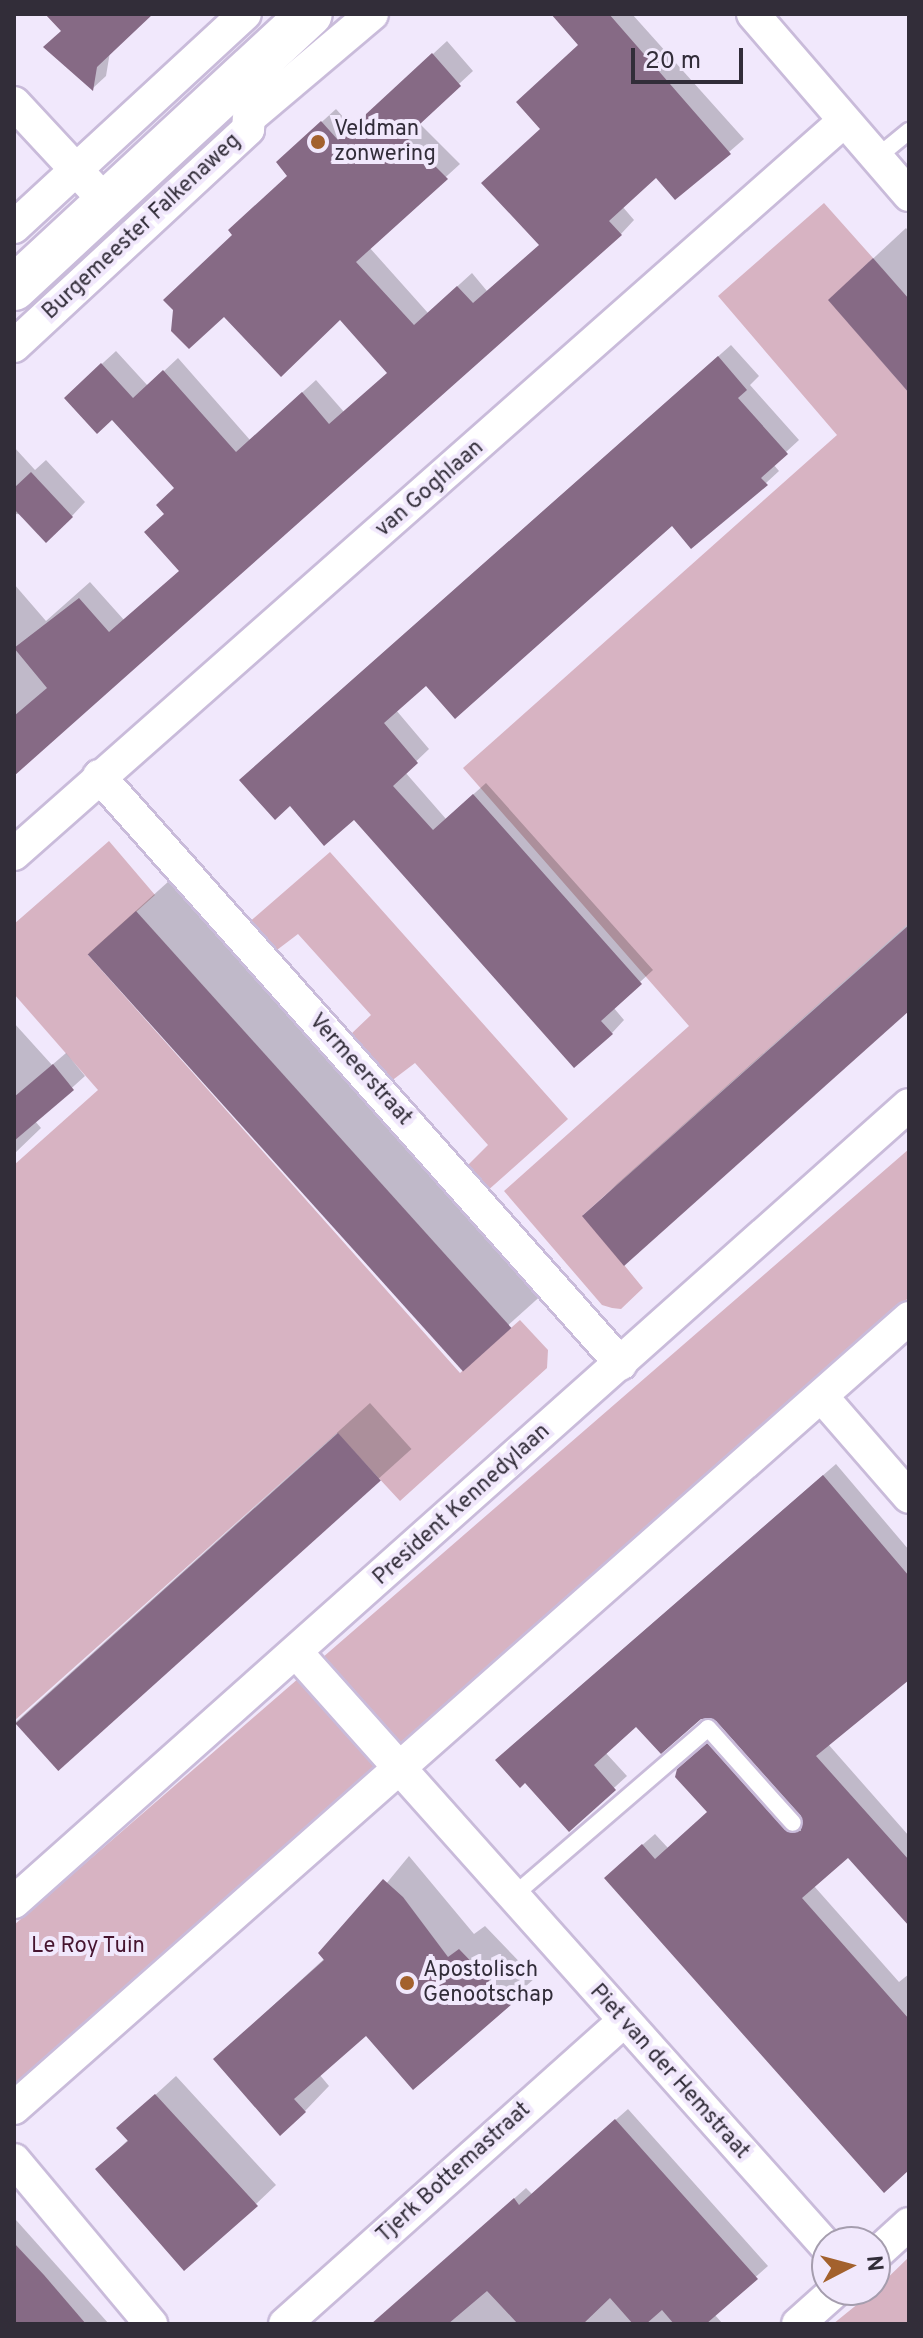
<!DOCTYPE html>
<style>
body{margin:0}
#map{position:relative;width:923px;height:2338px;overflow:hidden;background:#f1e8fc;font-family:Overpass,sans-serif}
div>[style]{position:absolute}
[style*='--x']{left:calc(var(--x)*1px);top:calc(var(--y)*1px);width:calc(var(--w)*1px);rotate:calc(var(--a)*1deg)}
.green>*{inset:0;background:#d7b3c2}
.shadow>*{inset:0;background:#0003;transform-origin:0 0}
.building>*{inset:0;background:#866a85;transform-origin:0 0}
.roads{filter:drop-shadow(2px 0 #c9bbda) drop-shadow(-2px 0 #c9bbda) drop-shadow(0 2px #c9bbda) drop-shadow(0 -2px #c9bbda)}
.lane>*{height:16px;margin:-8px;padding:0 8px;transform-origin:8px;border-radius:8px;background:#fff}
.street>*{height:32px;margin:-16px;padding:0 16px;transform-origin:16px;border-radius:16px;background:#fff}
.secondary>*{height:44px;margin:-22px;padding:0 22px;transform-origin:22px;border-radius:22px;background:#fff}
.dots>*{width:22px;height:22px;translate:-50% -50%;box-sizing:border-box;border:4px solid #f1e8fc;border-radius:50%}
span{translate:-50% -50%;white-space:nowrap;text-align:center;line-height:1.15;-webkit-text-stroke:8px #f1e8fc;paint-order:stroke}
.poi-label{font-size:22px;color:#322d39}
.left{translate:0 -50%;text-align:left}
.street-label{font-size:22px;color:#322d39}
.park-label{font-size:22px;color:#46142f}
.frame{position:absolute;inset:0;border:16px solid #322d39;pointer-events:none}
.north{position:absolute;left:811px;top:2226px;width:80px;height:80px;box-sizing:border-box;background:#f1e8fc;border:2px solid #a59dae;border-radius:50%;rotate:84deg;font-size:22px;font-weight:700;line-height:32px;text-align:center;color:#322d39}
.north::after{content:'';display:block;margin:auto;width:28px;height:36px;background:#a3612d;clip-path:polygon(50% 0,100% 100%,50% 72%,0 100%)}
.scale{position:absolute;left:631px;top:48px;width:112px;height:36px;box-sizing:border-box;border:4px solid #322d39;border-top:0;padding-left:10px;font-size:24px;line-height:28px;white-space:nowrap;color:#322d39;-webkit-text-stroke:6px #f1e8fc;paint-order:stroke}
</style>
<div id="map">
<div class="green">
<div style="clip-path:polygon(824px 203px,873px 258px,829px 300px,909px 393px,909px 923px,583px 1215px,643px 1288px,621px 1309px,612px 1308px,602px 1305px,504px 1191px,689px 1026px,463px 768px,837px 435px,718px 296px)"></div>
<div style="clip-path:polygon(109px 841px,155px 895px,88px 955px,460px 1373px,520px 1320px,548px 1350px,547px 1368px,400px 1501px,337px 1433px,14px 1721px,14px 1165px,98px 1090px,14px 994px,14px 924px)"></div>
<div style="clip-path:polygon(330px 852px,568px 1119px,486px 1192px,465px 1168px,488px 1145px,415px 1063px,390px 1082px,350px 1035px,371px 1015px,298px 934px,273px 953px,247px 924px)"></div>
<div style="clip-path:polygon(909px 1149px,909px 1297px,853px 1356px,651px 1523px,14px 2102px,14px 1925px)"></div>
<div style="clip-path:polygon(909px 2257px,909px 2324px,833px 2324px,875px 2290px)"></div>
</div>
<div class="shadow">
<div style="clip-path:polygon(46px 14px,150px 14px,110px 52px,106px 76px,93px 88px,62px 31px)"></div>
<div style="clip-path:polygon(554px 14px,632px 14px,744px 139px,676px 198px,656px 175px,622px 206px,634px 220px,621px 234px,14px 773px,14px 584px,46px 621px,90px 582px,124px 620px,181px 570px,166px 514px,177px 488px,80px 384px,116px 351px,148px 386px,178px 358px,250px 440px,316px 380px,344px 412px,389px 372px,340px 317px,235px 234px,290px 175px,292px 149px,336px 109px,353px 128px,447px 41px,473px 71px,418px 122px,460px 164px,369px 247px,428px 313px,472px 273px,487px 291px,541px 244px,542px 128px,580px 44px)"></div>
<div style="clip-path:polygon(906px 228px,909px 232px,909px 390px,863px 268px)"></div>
<div style="clip-path:polygon(731px 345px,759px 376px,750px 385px,799px 440px,773px 464px,779px 471px,766px 483px,672px 523px,426px 683px,396px 710px,429px 749px,405px 772px,446px 819px,486px 783px,653px 970px,613px 1007px,624px 1020px,612px 1033px,354px 817px,290px 804px,254px 767px)"></div>
<div style="clip-path:polygon(14px 447px,35px 470px,46px 460px,85px 502px,72px 516px,14px 514px)"></div>
<div style="left:169px;top:881px;width:557px;height:108px;rotate:48deg"></div>
<div style="clip-path:polygon(909px 923px,909px 1008px,585px 1216px,617px 1184px)"></div>
<div style="clip-path:polygon(14px 1023px,52px 1065px,66px 1053px,85px 1076px,35px 1121px,41px 1128px,14px 1154px)"></div>
<div style="left:370px;top:1403px;width:62px;height:477px;rotate:48deg"></div>
<div style="clip-path:polygon(836px 1464px,909px 1550px,909px 1676px,828px 1744px,909px 1836px,909px 1923px,848px 1856px,814px 1886px,899px 1982px,909px 1974px,909px 2168px,618px 1866px,655px 1834px,668px 1848px,709px 1811px,692px 1758px,720px 1733px,804px 1821px,713px 1716px,636px 1724px,605px 1752px,627px 1776px,569px 1829px,509px 1748px)"></div>
<div style="clip-path:polygon(409px 1856px,474px 1934px,485px 1926px,535px 1978px,413px 2087px,366px 2033px,319px 2074px,329px 2086px,305px 2111px,215px 2059px,325px 1958px)"></div>
<div style="clip-path:polygon(176px 2076px,276px 2185px,256px 2204px,98px 2169px,129px 2139px,119px 2128px)"></div>
<div style="clip-path:polygon(628px 2109px,768px 2266px,714px 2314px,723px 2324px,373px 2324px,526px 2188px,532px 2194px)"></div>
<div style="clip-path:polygon(16px 2220px,109px 2324px,14px 2324px)"></div>
</div>
<div class="building">
<div style="clip-path:polygon(45px 14px,153px 14px,97px 67px,93px 91px,43px 47px,61px 31px)"></div>
<div style="clip-path:polygon(551px 14px,609px 14px,731px 154px,675px 200px,656px 178px,609px 221px,622px 235px,14px 776px,14px 716px,47px 688px,14px 648px,79px 598px,109px 632px,179px 571px,144px 532px,164px 514px,156px 505px,174px 488px,112px 420px,97px 434px,64px 398px,101px 363px,133px 398px,163px 370px,236px 452px,302px 392px,329px 424px,387px 373px,340px 320px,281px 377px,224px 317px,189px 349px,171px 331px,173px 310px,163px 300px,232px 235px,228px 230px,287px 176px,276px 162px,321px 121px,338px 140px,432px 53px,461px 86px,406px 137px,448px 179px,356px 262px,414px 325px,457px 286px,473px 303px,539px 245px,481px 183px,540px 129px,516px 102px,578px 45px)"></div>
<div style="clip-path:polygon(873px 258px,909px 299px,909px 393px,828px 300px)"></div>
<div style="clip-path:polygon(718px 356px,747px 390px,738px 398px,788px 454px,761px 478px,768px 485px,691px 549px,672px 526px,455px 719px,426px 686px,384px 723px,418px 763px,393px 786px,433px 830px,473px 794px,642px 984px,601px 1021px,613px 1034px,574px 1068px,354px 820px,324px 846px,290px 806px,275px 820px,239px 780px)"></div>
<div style="clip-path:polygon(31px 472px,73px 517px,46px 543px,14px 509px,14px 488px)"></div>
<div style="left:136px;top:911px;width:561px;height:65px;rotate:48deg"></div>
<div style="clip-path:polygon(909px 925px,909px 1011px,624px 1266px,582px 1216px)"></div>
<div style="clip-path:polygon(53px 1064px,74px 1090px,14px 1141px,14px 1097px)"></div>
<div style="left:338px;top:1433px;width:64px;height:434px;rotate:48deg"></div>
<div style="clip-path:polygon(823px 1475px,909px 1576px,909px 1680px,816px 1756px,909px 1860px,909px 1926px,848px 1858px,802px 1898px,909px 2019px,909px 2170px,884px 2193px,604px 1878px,642px 1844px,655px 1859px,707px 1812px,675px 1777px,677px 1769px,707px 1743px,785px 1830px,801px 1831px,801px 1816px,716px 1721px,701px 1719px,661px 1754px,636px 1727px,594px 1765px,616px 1790px,569px 1832px,525px 1783px,520px 1788px,495px 1760px)"></div>
<div style="clip-path:polygon(383px 1879px,403px 1897px,448px 1957px,459px 1949px,512px 2004px,413px 2090px,366px 2036px,294px 2099px,306px 2112px,280px 2136px,213px 2059px,324px 1960px,318px 1953px)"></div>
<div style="clip-path:polygon(155px 2094px,258px 2206px,184px 2271px,95px 2169px,128px 2141px,116px 2128px)"></div>
<div style="clip-path:polygon(615px 2119px,758px 2279px,706px 2324px,674px 2324px,662px 2310px,646px 2324px,633px 2324px,610px 2298px,583px 2324px,518px 2324px,487px 2291px,448px 2324px,371px 2324px,514px 2198px,519px 2205px)"></div>
<div style="clip-path:polygon(14px 2243px,44px 2275px,86px 2324px,14px 2324px)"></div>
</div>
<div class="roads">
<div class="lane">
<div style="--x:876;--y:158;--w:43;--a:-39.3"></div>
<div style="--x:513;--y:1896;--w:257;--a:-40.7"></div>
<div style="--x:708;--y:1728;--w:127;--a:48.2"></div>
</div>
<div class="street">
<div style="--x:753;--y:14;--w:239;--a:49.2"></div>
<div style="--x:14;--y:103;--w:115;--a:47.1"></div>
<div style="--x:14;--y:227;--w:314;--a:-42.7"></div>
<div style="--x:14;--y:346;--w:319;--a:-42.8"></div>
<div style="--x:248;--y:129;--w:11;--a:-85"></div>
<div style="--x:249;--y:118;--w:161;--a:-40.2"></div>
<div style="--x:99;--y:776;--w:786;--a:48.4"></div>
<div style="--x:14;--y:854;--w:1107;--a:-41.45"></div>
<div style="--x:823;--y:1398;--w:131;--a:49"></div>
<div style="--x:296;--y:1652;--w:797;--a:48.25"></div>
<div style="--x:14;--y:1902;--w:1198;--a:-41.69"></div>
<div style="--x:14;--y:2108;--w:1194;--a:-41.43"></div>
<div style="--x:14;--y:2160;--w:214;--a:50.1"></div>
<div style="--x:875;--y:2255;--w:46;--a:-42.4"></div>
<div style="--x:285;--y:2324;--w:453;--a:-41.8"></div>
<div style="--x:798;--y:2324;--w:51;--a:-41.8"></div>
</div>
<div class="secondary">
<div style="--x:14;--y:288;--w:403;--a:-42.8"></div>
</div>
</div>
<div class="dots">
<div style="left:318px;top:142px;background:#a3612d"></div>
<div style="left:407px;top:1983px;background:#a3612d"></div>
</div>
<div class="poi-label">
<span class="left" style="left:334px;top:142px">Veldman<br>zonwering</span>
<span class="left" style="left:423px;top:1983px">Apostolisch<br>Genootschap</span>
</div>
<div class="street-label">
<span style="left:142px;top:227px;rotate:-43deg">Burgemeester Falkenaweg</span>
<span style="left:430px;top:489px;rotate:-41deg">van Goghlaan</span>
<span style="left:360px;top:1070px;rotate:48deg">Vermeerstraat</span>
<span style="left:462px;top:1505px;rotate:-42deg">President Kennedylaan</span>
<span style="left:669px;top:2072px;rotate:48deg">Piet van der Hemstraat</span>
<span style="left:454px;top:2173px;rotate:-42deg">Tjerk Bottemastraat</span>
</div>
<div class="park-label">
<span style="left:88px;top:1947px">Le Roy Tuin</span>
</div>
<div class="frame"></div>
<div class="north">N</div>
<div class="scale">20 m</div>
</div>
